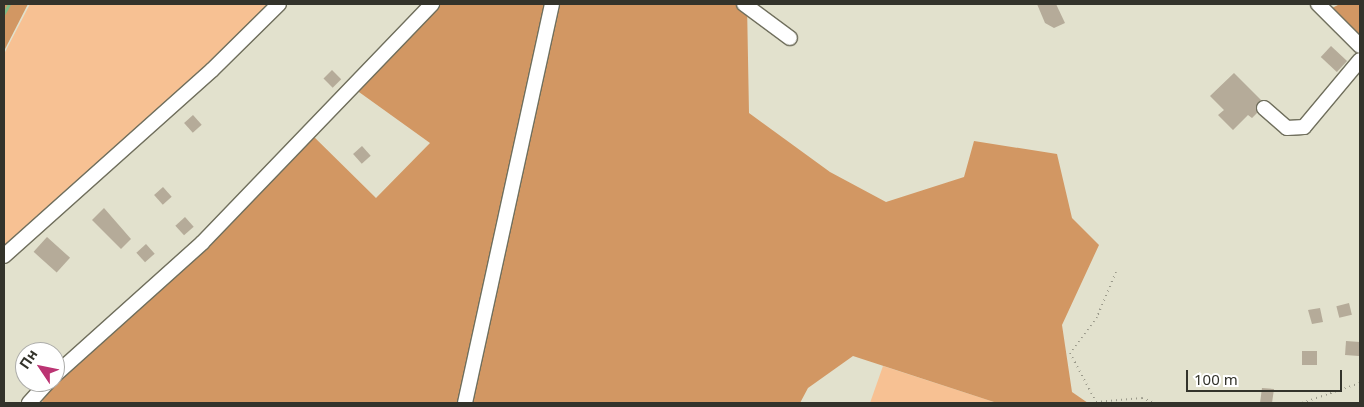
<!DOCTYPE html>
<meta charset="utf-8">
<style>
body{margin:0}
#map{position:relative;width:1364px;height:407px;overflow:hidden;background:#e2e1cd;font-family:"Noto Sans",sans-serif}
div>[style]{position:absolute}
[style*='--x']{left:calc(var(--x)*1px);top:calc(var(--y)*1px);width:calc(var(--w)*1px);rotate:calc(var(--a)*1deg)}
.green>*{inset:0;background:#f7c193}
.forest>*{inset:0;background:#d29763}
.stream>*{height:3px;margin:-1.5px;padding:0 1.5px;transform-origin:1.5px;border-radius:1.5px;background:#7fbb86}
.building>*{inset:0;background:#b5ab99;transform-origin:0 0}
.path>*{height:2px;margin-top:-1px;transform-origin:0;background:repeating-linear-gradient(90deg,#9b9a8b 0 1px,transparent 0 5px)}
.roads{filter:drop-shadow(1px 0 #706f5d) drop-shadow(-1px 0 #706f5d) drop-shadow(0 1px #706f5d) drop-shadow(0 -1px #706f5d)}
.minor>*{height:14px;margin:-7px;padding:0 7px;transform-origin:7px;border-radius:7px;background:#fff}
span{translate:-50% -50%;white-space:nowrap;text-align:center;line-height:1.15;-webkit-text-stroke:4px #fff;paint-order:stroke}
.frame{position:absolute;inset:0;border:5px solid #33332b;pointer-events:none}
.north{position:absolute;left:15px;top:342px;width:50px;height:50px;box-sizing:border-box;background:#fff;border:1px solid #adadaa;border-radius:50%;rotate:304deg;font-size:14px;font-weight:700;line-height:20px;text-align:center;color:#33332b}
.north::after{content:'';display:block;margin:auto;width:18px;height:22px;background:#bb3473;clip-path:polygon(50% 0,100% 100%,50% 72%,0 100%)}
.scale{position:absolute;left:1186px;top:370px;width:156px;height:22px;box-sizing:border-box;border:2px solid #33332b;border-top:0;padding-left:6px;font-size:15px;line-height:18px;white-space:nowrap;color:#33332b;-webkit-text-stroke:4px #fff;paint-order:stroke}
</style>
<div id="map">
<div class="green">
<div style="clip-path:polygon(30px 4px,279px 4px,4px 256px,4px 54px)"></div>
<div style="clip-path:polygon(883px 366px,997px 403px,870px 403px)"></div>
</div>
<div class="forest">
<div style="clip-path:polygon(4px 4px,28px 4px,4px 51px)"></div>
<div style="clip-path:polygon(432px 4px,747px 4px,749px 113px,830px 172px,886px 202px,964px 177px,974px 141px,1057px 154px,1072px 218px,1099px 245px,1062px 325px,1072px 392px,1088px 403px,997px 403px,853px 356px,808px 388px,800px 403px,42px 403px,46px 384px,55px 382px,55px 375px,202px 243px,308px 131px,376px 198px,430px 143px,352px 87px)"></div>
<div style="clip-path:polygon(1340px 4px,1360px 4px,1360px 46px,1326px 11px)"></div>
</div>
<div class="stream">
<div style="--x:4;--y:13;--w:10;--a:-61"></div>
</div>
<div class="building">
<div style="clip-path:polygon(1037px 4px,1056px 4px,1065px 23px,1054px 28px,1045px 23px)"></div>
<div style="left:1331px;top:46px;width:22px;height:15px;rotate:43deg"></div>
<div style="left:332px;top:70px;width:13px;height:12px;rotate:45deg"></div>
<div style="clip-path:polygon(1234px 73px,1261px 100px,1256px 106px,1257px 113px,1252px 118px,1248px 115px,1233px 130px,1218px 115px,1224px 110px,1210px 96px)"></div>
<div style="left:193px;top:115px;width:13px;height:12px;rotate:48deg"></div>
<div style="left:362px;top:146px;width:13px;height:12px;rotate:48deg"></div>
<div style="left:163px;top:187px;width:13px;height:12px;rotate:48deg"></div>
<div style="clip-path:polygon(104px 208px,131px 239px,121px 249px,92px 220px)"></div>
<div style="left:185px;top:217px;width:13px;height:13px;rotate:48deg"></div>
<div style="left:47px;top:237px;width:31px;height:20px;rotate:42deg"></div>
<div style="left:146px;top:244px;width:13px;height:13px;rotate:48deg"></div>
<div style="left:1349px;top:303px;width:12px;height:13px;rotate:76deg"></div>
<div style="clip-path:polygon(1320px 308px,1323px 322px,1312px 324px,1308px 310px)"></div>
<div style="left:1346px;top:341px;width:14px;height:14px;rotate:4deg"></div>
<div style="left:1302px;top:351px;width:15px;height:14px"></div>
<div style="clip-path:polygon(1262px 388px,1274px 389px,1272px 403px,1260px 403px)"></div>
</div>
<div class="path">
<div style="--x:1116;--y:272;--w:49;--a:112.9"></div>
<div style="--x:1097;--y:317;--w:45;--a:126.9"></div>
<div style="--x:1070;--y:353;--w:55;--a:62"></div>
<div style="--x:1096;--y:402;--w:46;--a:-5"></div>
<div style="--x:1142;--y:398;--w:14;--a:21"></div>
<div style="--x:1302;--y:403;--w:61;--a:-19"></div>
</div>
<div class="roads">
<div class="minor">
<div style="--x:744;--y:4;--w:57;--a:36.5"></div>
<div style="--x:1318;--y:4;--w:59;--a:45"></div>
<div style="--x:1264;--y:108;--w:30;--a:41"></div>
<div style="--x:1287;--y:128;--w:17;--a:-3"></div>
<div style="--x:1304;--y:127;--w:87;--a:-50.1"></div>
<div style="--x:4;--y:256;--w:279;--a:-41.8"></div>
<div style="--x:212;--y:70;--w:94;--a:-44.6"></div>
<div style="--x:55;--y:375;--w:198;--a:-41.9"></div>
<div style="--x:202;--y:243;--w:332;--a:-46.1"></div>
<div style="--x:29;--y:403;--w:28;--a:-48"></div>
<div style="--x:465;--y:403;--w:408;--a:-77.7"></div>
</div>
</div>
<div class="frame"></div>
<div class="north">Пн</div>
<div class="scale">100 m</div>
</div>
